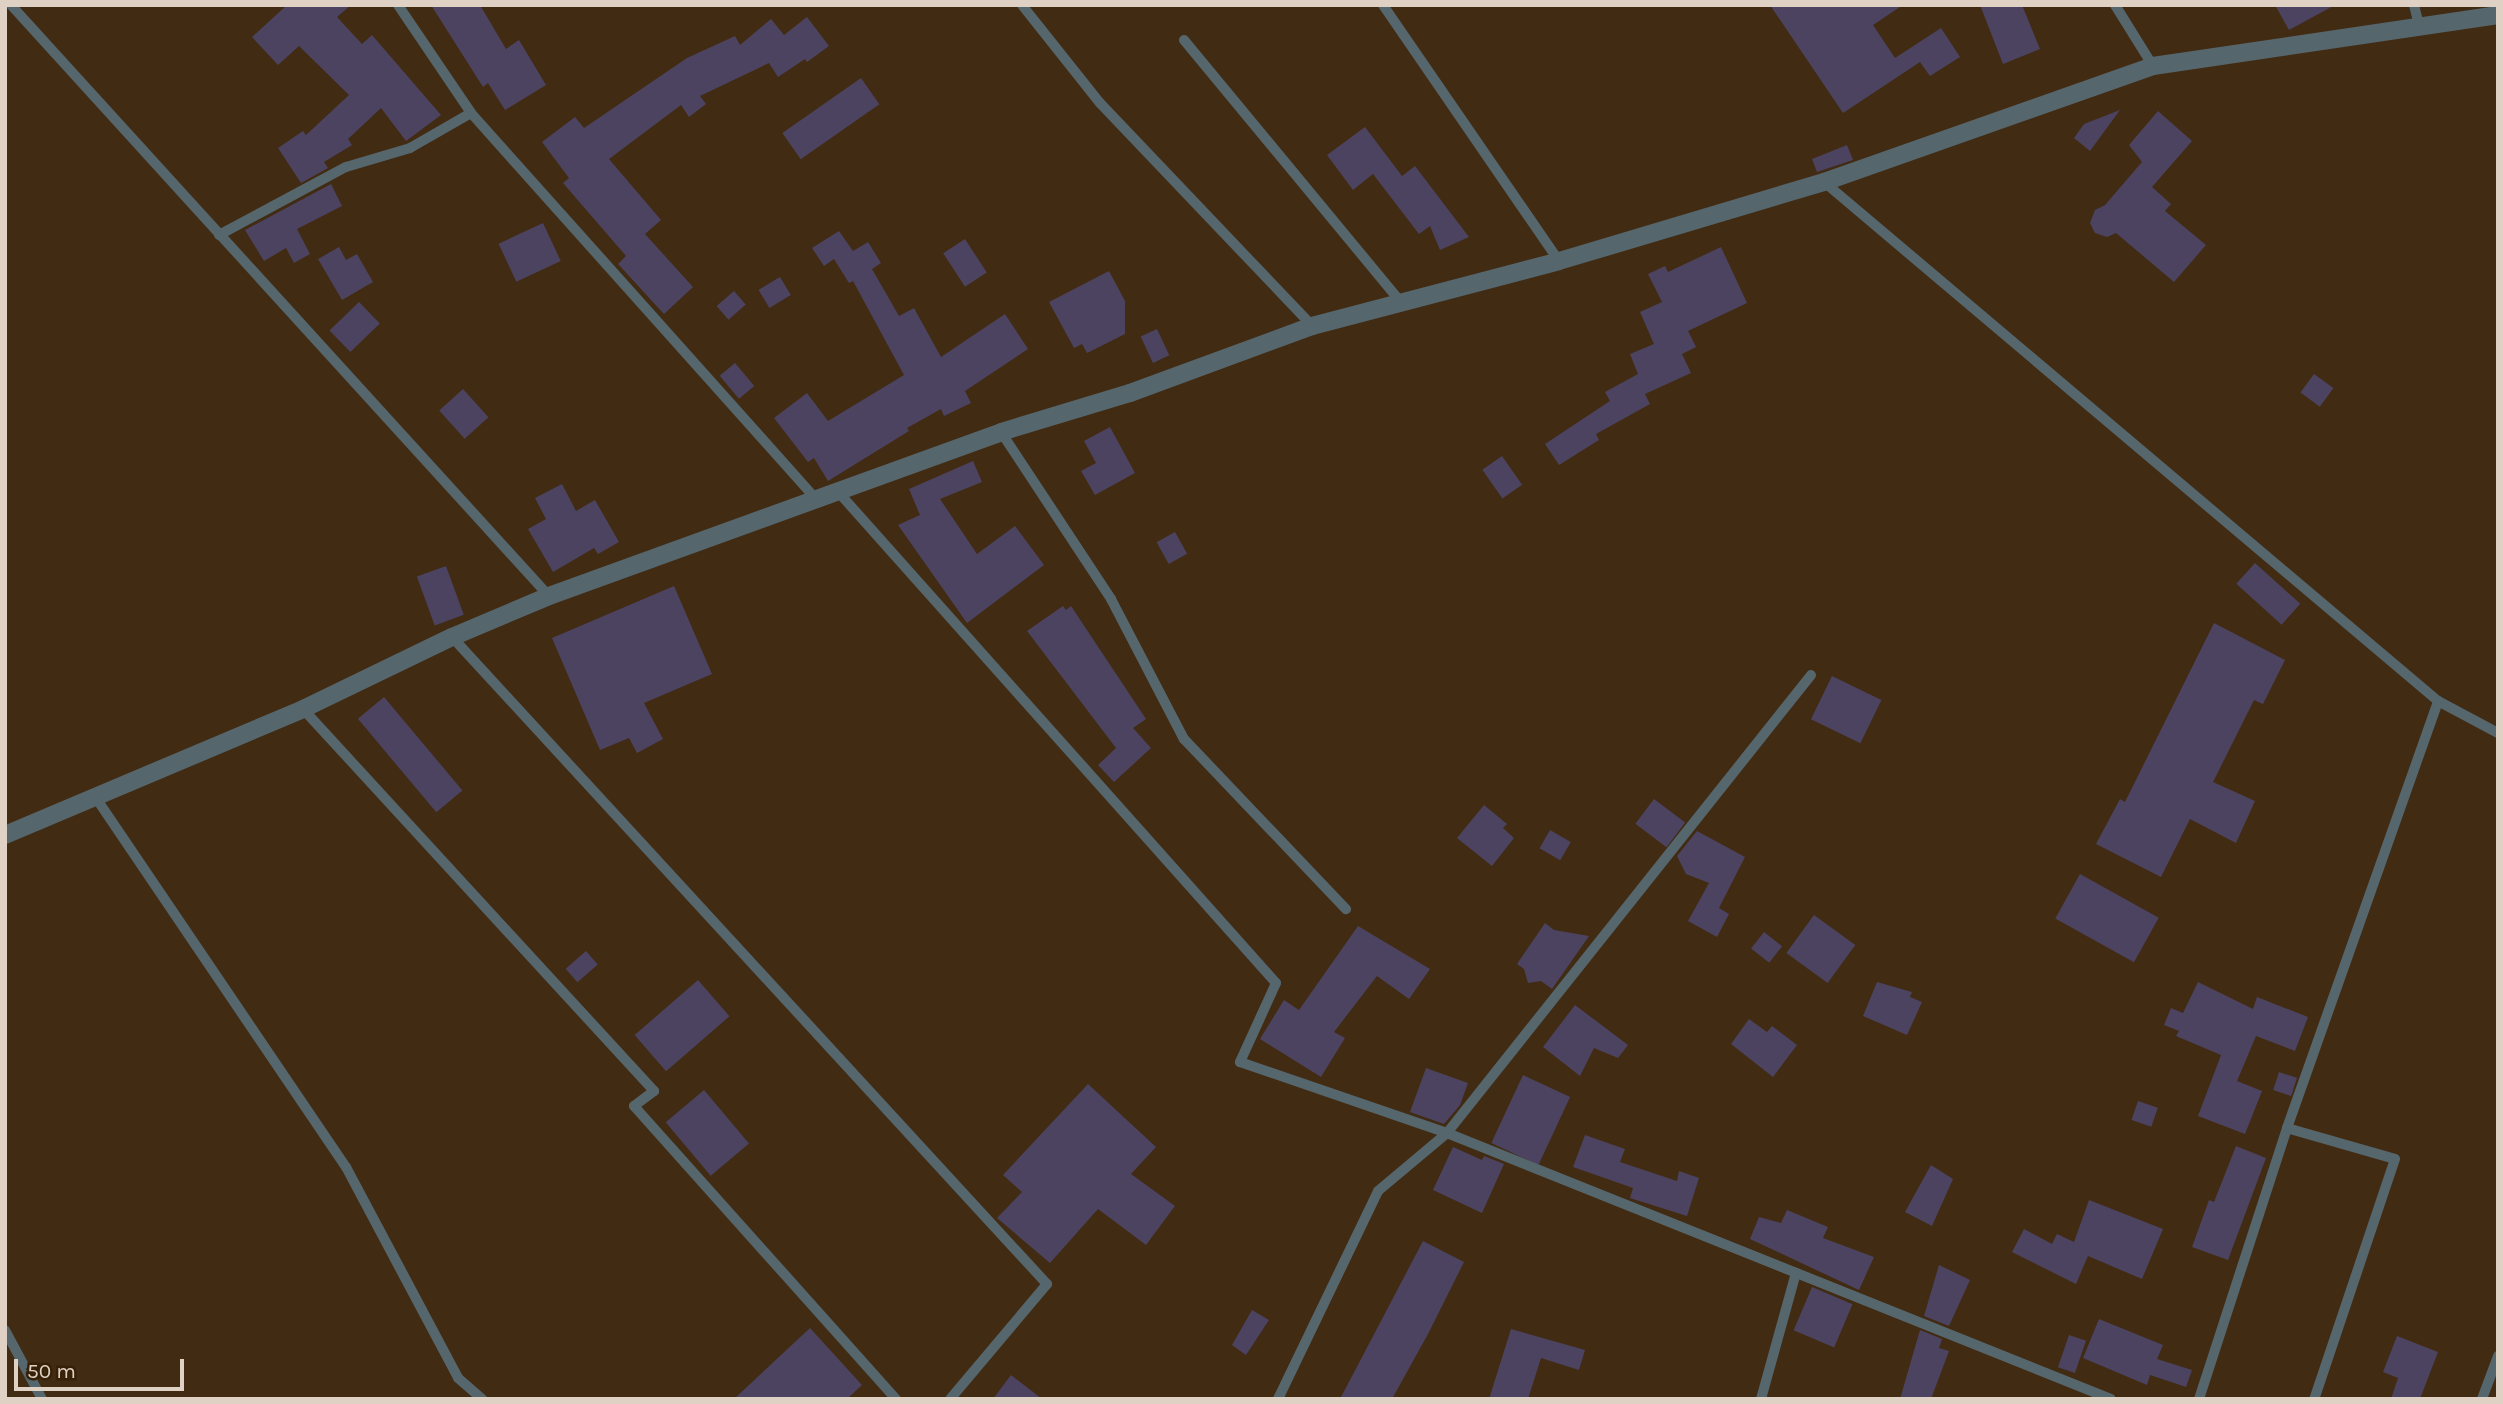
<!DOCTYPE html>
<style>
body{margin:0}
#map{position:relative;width:2503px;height:1404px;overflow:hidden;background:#412b13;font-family:Karla,sans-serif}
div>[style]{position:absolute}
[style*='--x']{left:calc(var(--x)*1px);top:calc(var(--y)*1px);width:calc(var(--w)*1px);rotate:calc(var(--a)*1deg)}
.building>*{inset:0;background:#4c4360;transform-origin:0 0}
.lane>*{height:10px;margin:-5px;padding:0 5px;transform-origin:5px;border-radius:5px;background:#56666d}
.street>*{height:18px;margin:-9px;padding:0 9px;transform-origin:9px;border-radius:9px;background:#56666d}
span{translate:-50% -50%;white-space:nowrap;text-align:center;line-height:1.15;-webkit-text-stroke:5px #362108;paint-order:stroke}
.frame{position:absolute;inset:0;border:7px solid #dfd1c3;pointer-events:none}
.scale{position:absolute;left:14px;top:1359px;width:170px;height:32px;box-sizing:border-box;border:4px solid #dfd1c3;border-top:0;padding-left:9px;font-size:21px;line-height:24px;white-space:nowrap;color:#dfd1c3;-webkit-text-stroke:5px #362108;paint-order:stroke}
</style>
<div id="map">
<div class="building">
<div style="clip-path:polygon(287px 5px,351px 5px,337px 17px,362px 44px,372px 35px,441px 115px,406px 141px,381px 108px,348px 139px,352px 145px,324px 162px,328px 168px,301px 183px,278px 148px,303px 131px,306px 135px,349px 95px,299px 46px,278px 65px,252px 37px)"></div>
<div style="clip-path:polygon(431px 5px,480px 5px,506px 49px,519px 40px,546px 85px,505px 110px,488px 83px,483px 87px)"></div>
<div style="clip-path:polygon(1770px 5px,1903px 5px,1873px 25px,1895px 58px,1941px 28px,1960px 57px,1930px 76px,1920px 62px,1843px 113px)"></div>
<div style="clip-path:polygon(1980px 5px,2022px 5px,2040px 49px,2003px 64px)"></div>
<div style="clip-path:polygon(2275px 5px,2335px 5px,2289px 30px)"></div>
<div style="clip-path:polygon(807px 17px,829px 46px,807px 62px,805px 59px,778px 77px,769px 63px,700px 96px,706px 104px,689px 117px,681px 105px,609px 159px,661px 220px,645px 234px,693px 287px,664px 314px,618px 264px,626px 256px,563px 183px,569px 178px,542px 142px,575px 117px,584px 128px,687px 58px,735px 36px,740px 45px,771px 19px,784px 35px)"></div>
<div style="left:861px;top:78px;width:32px;height:96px;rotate:55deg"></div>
<div style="clip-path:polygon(2120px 110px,2090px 151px,2074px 138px,2084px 124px)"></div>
<div style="clip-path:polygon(2158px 111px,2192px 141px,2152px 187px,2171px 204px,2165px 211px,2206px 245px,2174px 282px,2116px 233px,2107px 237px,2095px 233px,2090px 223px,2095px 210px,2105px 205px,2142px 162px,2129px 145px)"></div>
<div style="clip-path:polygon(1365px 127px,1402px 176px,1415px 166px,1469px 237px,1440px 250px,1430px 226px,1419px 234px,1373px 174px,1353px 190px,1327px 155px)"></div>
<div style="clip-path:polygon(1847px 145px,1853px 160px,1817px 172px,1812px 159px)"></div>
<div style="clip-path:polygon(331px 184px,342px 206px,297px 229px,310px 254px,294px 263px,286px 248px,264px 261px,245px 230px)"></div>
<div style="left:543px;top:223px;width:42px;height:49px;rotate:65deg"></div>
<div style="clip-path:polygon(839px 231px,853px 251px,868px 242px,881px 263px,872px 269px,899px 316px,914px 308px,941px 357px,1005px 314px,1028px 349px,965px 391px,971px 403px,944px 416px,941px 409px,907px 428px,909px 431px,828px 481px,814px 458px,808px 462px,774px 418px,807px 393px,828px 421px,904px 375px,853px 281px,849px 283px,834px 259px,824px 266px,812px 248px)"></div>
<div style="left:965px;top:239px;width:40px;height:26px;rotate:57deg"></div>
<div style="clip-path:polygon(339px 247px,346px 260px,357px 254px,373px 282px,342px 300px,318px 259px)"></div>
<div style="clip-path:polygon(1721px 247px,1747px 303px,1688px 331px,1696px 347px,1682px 354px,1691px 373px,1645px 394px,1650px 404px,1596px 434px,1599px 440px,1559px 465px,1545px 444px,1610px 401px,1605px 392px,1638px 374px,1630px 354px,1654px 344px,1640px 312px,1662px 302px,1648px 274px,1665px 266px,1668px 272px)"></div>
<div style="clip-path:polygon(1109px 271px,1125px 301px,1125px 334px,1087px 353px,1082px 344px,1074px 348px,1049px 302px)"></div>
<div style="left:780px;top:277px;width:21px;height:25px;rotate:59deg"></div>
<div style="left:734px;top:291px;width:18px;height:23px;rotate:49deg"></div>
<div style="left:359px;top:302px;width:30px;height:41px;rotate:46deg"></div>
<div style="left:1157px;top:329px;width:29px;height:18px;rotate:65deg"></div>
<div style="left:735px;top:363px;width:30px;height:20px;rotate:50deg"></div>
<div style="left:2314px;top:374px;width:24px;height:23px;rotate:36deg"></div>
<div style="left:463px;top:389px;width:38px;height:32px;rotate:48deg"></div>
<div style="clip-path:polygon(1110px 427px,1135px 473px,1095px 495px,1081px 471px,1096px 463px,1084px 441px)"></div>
<div style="left:1502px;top:456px;width:35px;height:24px;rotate:55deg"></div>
<div style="clip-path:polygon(973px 461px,982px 482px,940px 499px,977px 554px,1015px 526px,1044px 565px,967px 623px,898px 525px,920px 515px,909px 489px)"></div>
<div style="clip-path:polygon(562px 484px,576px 511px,595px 500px,619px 542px,598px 554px,594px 548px,553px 572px,528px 529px,546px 519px,535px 498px)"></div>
<div style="left:1175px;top:532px;width:25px;height:21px;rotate:61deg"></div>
<div style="left:2255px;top:563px;width:61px;height:28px;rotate:42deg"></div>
<div style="left:446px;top:566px;width:52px;height:31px;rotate:70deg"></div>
<div style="clip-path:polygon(674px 586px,712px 674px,644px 703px,663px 739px,637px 753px,629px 738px,600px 750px,552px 638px)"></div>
<div style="clip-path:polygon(1063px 606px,1066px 610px,1071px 606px,1146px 719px,1133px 728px,1151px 748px,1114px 782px,1098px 765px,1116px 748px,1027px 631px)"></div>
<div style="clip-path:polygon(2214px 623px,2285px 660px,2263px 704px,2254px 700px,2213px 782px,2255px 801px,2236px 843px,2190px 819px,2161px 877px,2096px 844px,2120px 799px,2125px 802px)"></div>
<div style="left:1832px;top:676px;width:55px;height:48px;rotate:26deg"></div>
<div style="left:384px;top:697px;width:122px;height:34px;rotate:50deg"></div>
<div style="left:1654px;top:799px;width:39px;height:31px;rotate:37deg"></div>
<div style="clip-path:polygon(1484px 805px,1507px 824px,1503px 828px,1514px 838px,1492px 866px,1457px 838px)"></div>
<div style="left:1550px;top:830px;width:24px;height:21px;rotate:30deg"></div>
<div style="clip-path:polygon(1697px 831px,1745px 857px,1719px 908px,1729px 914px,1717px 937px,1688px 921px,1709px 883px,1686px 874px,1677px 856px)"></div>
<div style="left:2080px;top:874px;width:90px;height:51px;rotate:29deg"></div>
<div style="left:1814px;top:915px;width:51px;height:47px;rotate:36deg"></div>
<div style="clip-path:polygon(1545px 923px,1554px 930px,1589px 936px,1552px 989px,1541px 981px,1528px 983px,1524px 969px,1517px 964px)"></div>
<div style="clip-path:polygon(1358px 926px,1430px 969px,1409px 999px,1377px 976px,1334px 1032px,1345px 1038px,1321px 1077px,1260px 1039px,1284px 1000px,1299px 1010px)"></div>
<div style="left:1764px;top:932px;width:23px;height:21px;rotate:38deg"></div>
<div style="left:586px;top:951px;width:18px;height:27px;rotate:49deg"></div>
<div style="left:698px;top:980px;width:48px;height:84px;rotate:49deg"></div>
<div style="clip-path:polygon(1877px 982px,1912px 992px,1910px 997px,1922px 1002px,1907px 1035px,1863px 1016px)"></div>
<div style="clip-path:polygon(2198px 982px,2253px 1009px,2257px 997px,2308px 1017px,2295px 1051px,2256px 1036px,2237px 1081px,2262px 1091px,2245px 1134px,2198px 1116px,2221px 1055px,2176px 1036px,2179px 1031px,2164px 1025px,2171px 1008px,2183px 1013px)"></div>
<div style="clip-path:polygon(1575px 1005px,1628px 1045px,1618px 1058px,1594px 1048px,1580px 1076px,1543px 1047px)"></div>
<div style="clip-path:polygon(1749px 1019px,1767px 1032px,1772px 1026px,1797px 1045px,1773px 1077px,1731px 1044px)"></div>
<div style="clip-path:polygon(1426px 1068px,1468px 1083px,1460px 1105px,1444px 1124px,1410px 1112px)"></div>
<div style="left:2279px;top:1072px;width:19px;height:19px;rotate:18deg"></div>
<div style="left:1523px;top:1075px;width:52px;height:75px;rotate:25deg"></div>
<div style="clip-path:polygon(1088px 1084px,1156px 1147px,1131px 1174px,1175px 1206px,1146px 1245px,1098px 1209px,1050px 1263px,997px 1218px,1022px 1192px,1003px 1175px)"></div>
<div style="left:704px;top:1090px;width:70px;height:50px;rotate:50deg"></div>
<div style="left:2138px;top:1101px;width:21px;height:20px;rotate:19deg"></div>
<div style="clip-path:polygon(1585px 1135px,1625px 1149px,1620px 1162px,1677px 1181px,1679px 1171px,1699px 1178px,1687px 1216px,1630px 1198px,1633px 1188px,1573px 1167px)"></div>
<div style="clip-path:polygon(2236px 1146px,2266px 1158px,2228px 1260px,2192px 1247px,2209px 1200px,2214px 1202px)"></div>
<div style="clip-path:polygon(1453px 1147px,1482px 1160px,1484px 1156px,1504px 1164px,1482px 1213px,1433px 1190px)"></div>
<div style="clip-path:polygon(1931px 1165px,1953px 1179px,1932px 1226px,1905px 1212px)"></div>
<div style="clip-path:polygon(2089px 1200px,2163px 1229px,2142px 1279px,2088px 1256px,2076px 1284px,2012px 1252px,2024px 1229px,2052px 1244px,2057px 1234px,2074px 1242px)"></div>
<div style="clip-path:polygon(1787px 1210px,1828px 1227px,1823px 1238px,1874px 1257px,1859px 1290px,1750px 1239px,1759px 1217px,1781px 1223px)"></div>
<div style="clip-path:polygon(1423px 1241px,1464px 1262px,1428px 1334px,1392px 1399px,1340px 1399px)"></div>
<div style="clip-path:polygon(1939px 1265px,1970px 1280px,1949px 1326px,1924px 1316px)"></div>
<div style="left:1812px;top:1287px;width:44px;height:47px;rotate:23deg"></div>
<div style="clip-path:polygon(1252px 1310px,1269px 1320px,1246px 1355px,1232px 1345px)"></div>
<div style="clip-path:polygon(2099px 1319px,2163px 1345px,2157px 1359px,2192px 1370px,2186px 1387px,2150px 1375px,2147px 1385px,2083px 1358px)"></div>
<div style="clip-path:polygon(810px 1328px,862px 1385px,847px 1399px,734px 1399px)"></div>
<div style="clip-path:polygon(1511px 1329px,1585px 1350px,1579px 1370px,1541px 1358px,1528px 1399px,1489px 1399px)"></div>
<div style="clip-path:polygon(1920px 1330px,1942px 1339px,1939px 1348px,1949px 1351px,1931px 1399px,1900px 1399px)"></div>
<div style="left:2069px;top:1335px;width:18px;height:34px;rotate:19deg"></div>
<div style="clip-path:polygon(2397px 1336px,2438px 1352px,2420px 1399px,2391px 1399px,2398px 1378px,2383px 1372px)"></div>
<div style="clip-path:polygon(1011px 1375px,1042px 1399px,993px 1399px)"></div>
</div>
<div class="lane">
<div style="--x:11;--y:5;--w:799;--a:47.69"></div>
<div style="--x:398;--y:5;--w:130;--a:55.9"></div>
<div style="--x:471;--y:113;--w:518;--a:48.21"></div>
<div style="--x:1022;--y:5;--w:125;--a:51.5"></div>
<div style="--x:1100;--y:103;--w:308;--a:46.4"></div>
<div style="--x:1383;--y:5;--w:311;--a:55.5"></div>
<div style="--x:2115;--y:5;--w:72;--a:58.1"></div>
<div style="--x:2414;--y:5;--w:25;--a:76"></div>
<div style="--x:1184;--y:40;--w:340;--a:50.4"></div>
<div style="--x:1824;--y:182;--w:804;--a:40.21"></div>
<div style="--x:2438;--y:701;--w:68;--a:28.1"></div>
<div style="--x:219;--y:235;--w:144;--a:-28.2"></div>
<div style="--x:346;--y:167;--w:67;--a:-16.5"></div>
<div style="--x:410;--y:148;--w:70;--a:-29.8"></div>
<div style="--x:1001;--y:432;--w:200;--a:56.6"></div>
<div style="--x:1111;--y:599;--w:158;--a:62.5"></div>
<div style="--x:1184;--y:739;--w:235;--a:46.4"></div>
<div style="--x:840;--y:494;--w:655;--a:48.28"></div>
<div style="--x:1276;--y:983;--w:87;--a:114.5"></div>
<div style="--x:1240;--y:1062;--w:219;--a:18.9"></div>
<div style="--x:1447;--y:1133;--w:715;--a:21.83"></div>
<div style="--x:452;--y:637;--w:879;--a:47.4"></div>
<div style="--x:1047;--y:1284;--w:150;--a:130.1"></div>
<div style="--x:303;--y:709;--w:519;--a:47.42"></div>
<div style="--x:654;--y:1091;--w:25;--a:143"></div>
<div style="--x:634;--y:1106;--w:393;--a:48.2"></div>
<div style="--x:96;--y:798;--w:446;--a:55.9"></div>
<div style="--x:346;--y:1167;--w:239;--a:62"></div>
<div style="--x:458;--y:1378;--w:32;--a:41"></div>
<div style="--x:2287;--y:1128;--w:112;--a:16"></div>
<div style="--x:2395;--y:1159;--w:253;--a:108.6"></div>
<div style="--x:5;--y:1330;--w:78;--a:61.8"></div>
<div style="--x:1278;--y:1399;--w:231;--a:-64.3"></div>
<div style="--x:1378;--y:1191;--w:90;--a:-40"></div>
<div style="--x:1447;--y:1133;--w:585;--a:-51.52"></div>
<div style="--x:1761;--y:1399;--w:131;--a:-74.5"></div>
<div style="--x:2199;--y:1399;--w:285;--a:-72"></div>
<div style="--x:2287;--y:1128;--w:453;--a:-70.5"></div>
<div style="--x:2482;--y:1399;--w:46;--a:-69.6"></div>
</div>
<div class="street">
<div style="--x:5;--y:835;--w:324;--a:-22.9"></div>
<div style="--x:303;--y:709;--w:165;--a:-25.8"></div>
<div style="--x:452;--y:637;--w:105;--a:-22.9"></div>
<div style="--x:549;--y:596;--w:481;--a:-19.9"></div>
<div style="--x:1001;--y:432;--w:135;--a:-16.8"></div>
<div style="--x:1130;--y:393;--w:194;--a:-20.2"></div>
<div style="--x:1312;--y:326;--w:255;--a:-14.7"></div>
<div style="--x:1559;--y:261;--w:277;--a:-16.6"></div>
<div style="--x:1824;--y:182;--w:349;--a:-19.4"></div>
<div style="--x:2153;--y:66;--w:349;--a:-8.4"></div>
</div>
<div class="frame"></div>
<div class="scale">50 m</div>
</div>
